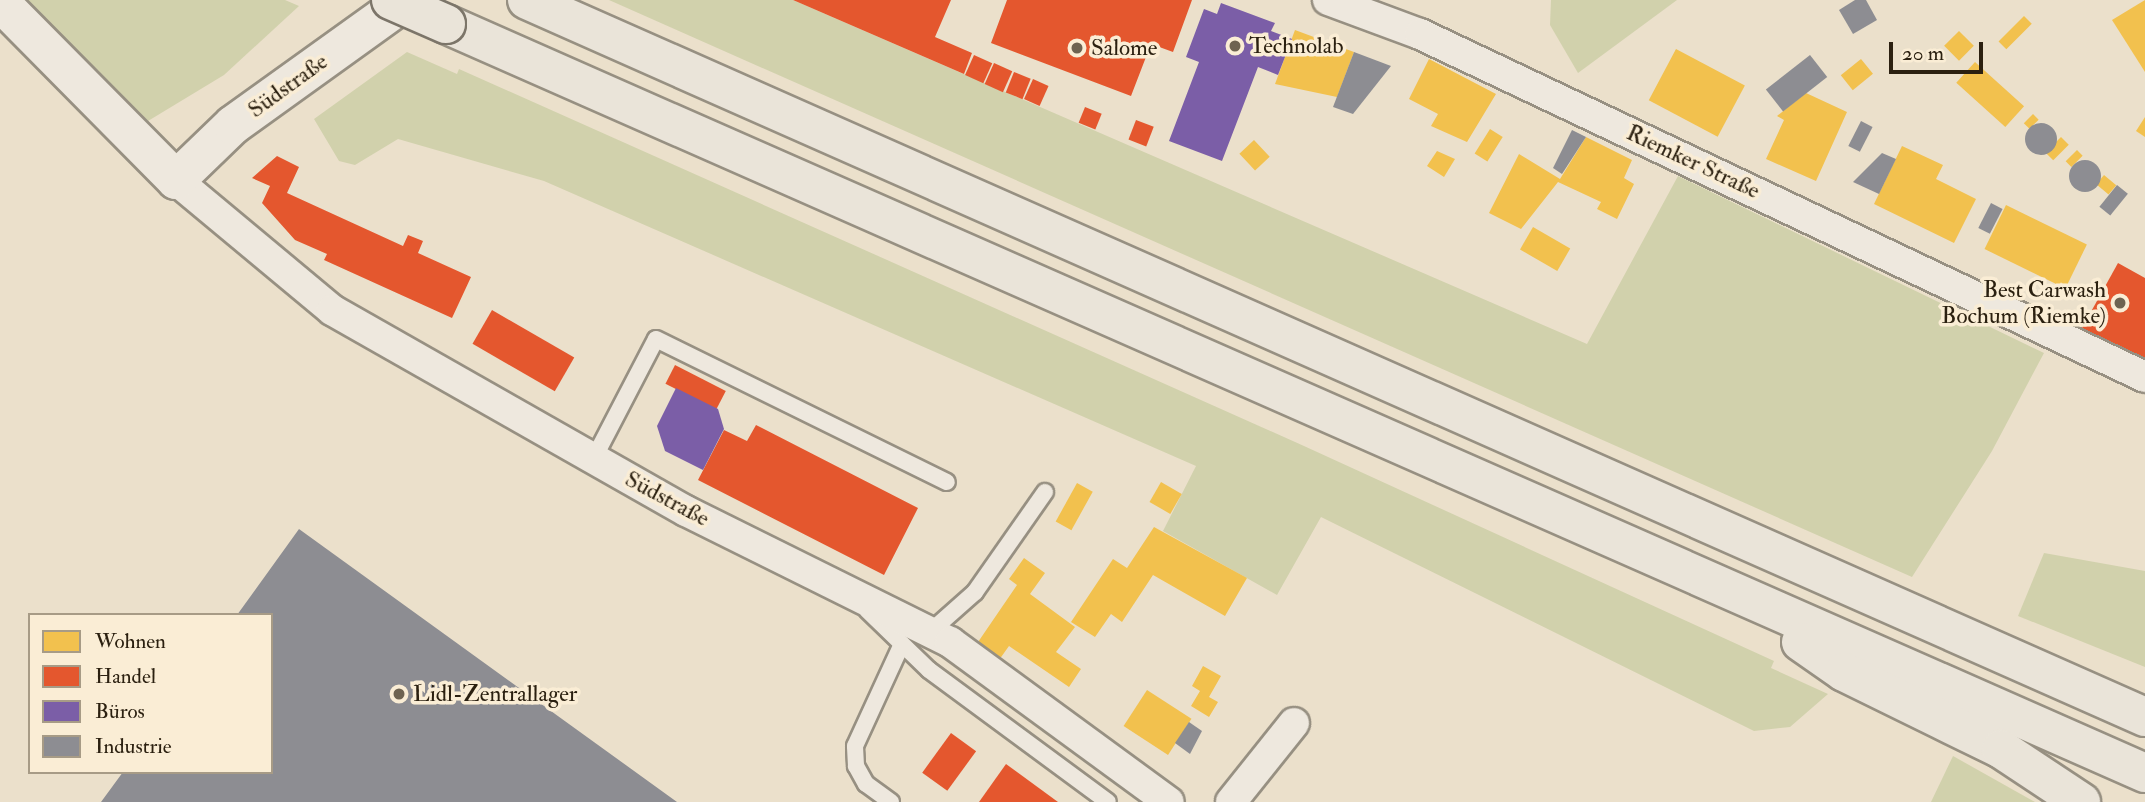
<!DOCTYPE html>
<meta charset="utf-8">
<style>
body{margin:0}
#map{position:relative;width:2145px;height:802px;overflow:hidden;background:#ebe0cb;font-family:"IM FELL Double Pica",serif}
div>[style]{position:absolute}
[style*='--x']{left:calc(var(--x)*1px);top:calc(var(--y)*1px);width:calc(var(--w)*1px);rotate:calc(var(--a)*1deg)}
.green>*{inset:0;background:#d1d1ac}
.homes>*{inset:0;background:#f2c14e;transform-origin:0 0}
.shops>*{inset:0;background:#e4572e;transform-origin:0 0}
.offices>*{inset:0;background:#7b5ea7}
.industry>*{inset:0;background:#8d8d92;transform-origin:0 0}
.round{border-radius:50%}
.roads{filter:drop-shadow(2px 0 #979082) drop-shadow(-2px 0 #979082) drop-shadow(0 2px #979082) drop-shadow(0 -2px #979082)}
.service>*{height:16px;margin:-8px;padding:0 8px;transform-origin:8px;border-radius:8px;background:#eee8de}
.minor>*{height:30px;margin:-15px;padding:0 15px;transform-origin:15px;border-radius:15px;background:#eee8de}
.tertiary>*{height:38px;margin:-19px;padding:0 19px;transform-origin:19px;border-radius:19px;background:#eee8de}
.motorway>*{height:38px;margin:-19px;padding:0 19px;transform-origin:19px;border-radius:19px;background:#eae4d9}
.bridges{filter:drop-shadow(2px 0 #7c7569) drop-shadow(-2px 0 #7c7569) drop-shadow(0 2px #7c7569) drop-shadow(0 -2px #7c7569)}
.motorway-bridge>*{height:38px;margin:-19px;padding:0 19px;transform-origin:19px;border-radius:19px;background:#eae4d9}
.dots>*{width:19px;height:19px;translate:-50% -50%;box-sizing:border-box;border:4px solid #faedd5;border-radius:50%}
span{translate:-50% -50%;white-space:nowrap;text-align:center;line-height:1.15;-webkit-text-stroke:7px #faedd5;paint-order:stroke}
.poi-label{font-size:23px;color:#2b2010}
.left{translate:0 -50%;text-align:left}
.right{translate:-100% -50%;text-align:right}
.street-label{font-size:23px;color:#2b2010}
.legend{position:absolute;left:28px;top:613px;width:245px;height:161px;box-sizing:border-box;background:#faedd5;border:2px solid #a79b86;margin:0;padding:9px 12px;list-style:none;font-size:21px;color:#2b2010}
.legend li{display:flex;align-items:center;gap:14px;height:35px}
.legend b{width:35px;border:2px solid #a79b86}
.scale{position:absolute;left:1889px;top:42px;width:94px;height:32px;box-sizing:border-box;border:4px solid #2b2010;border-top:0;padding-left:9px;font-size:21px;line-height:24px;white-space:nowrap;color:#2b2010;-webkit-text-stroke:5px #faedd5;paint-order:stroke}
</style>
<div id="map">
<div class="green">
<div style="clip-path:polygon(19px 0,285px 0,299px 6px,224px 75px,148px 121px)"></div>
<div style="clip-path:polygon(609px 0,793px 0,1587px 344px,1678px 176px,2044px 353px,1992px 451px,1912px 577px)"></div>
<div style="clip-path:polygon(1551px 0,1677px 0,1578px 73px,1550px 25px)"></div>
<div style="clip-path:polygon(407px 52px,457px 74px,459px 69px,1304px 446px,1774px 661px,1771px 668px,1828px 694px,1790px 727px,1754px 731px,1321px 517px,1277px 595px,1163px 531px,1196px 466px,544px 181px,398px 139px,355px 165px,339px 161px,314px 119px)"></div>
<div style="clip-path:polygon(2044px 553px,2145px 571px,2145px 667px,2018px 616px)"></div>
<div style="clip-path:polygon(1953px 756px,2035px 802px,1931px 802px)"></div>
</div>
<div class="homes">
<div style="clip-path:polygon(2145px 0,2145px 72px,2112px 20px)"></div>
<div style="left:2024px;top:16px;width:11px;height:36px;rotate:45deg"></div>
<div style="clip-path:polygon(1295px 30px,1354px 52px,1337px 97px,1275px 84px)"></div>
<div style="left:1959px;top:31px;width:21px;height:21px;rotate:45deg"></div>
<div style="left:1676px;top:49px;width:78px;height:58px;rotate:28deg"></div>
<div style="clip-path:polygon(1429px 59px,1496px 94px,1467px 142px,1431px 126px,1438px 114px,1409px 99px)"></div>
<div style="left:1861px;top:59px;width:19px;height:26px;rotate:51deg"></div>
<div style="left:1975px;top:62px;width:66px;height:28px;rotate:42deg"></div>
<div style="clip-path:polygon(1806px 93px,1847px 112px,1816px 181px,1766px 159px,1784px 120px,1777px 116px)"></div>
<div style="left:2033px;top:114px;width:8px;height:13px;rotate:45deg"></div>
<div style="clip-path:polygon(2145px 117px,2145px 137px,2136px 131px)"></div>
<div style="left:1490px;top:129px;width:15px;height:29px;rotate:32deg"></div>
<div style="clip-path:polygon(1586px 137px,1632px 160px,1624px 178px,1634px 184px,1617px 219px,1597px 209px,1601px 202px,1558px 182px,1521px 229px,1489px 213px,1519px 154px,1560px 179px)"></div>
<div style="left:2061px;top:137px;width:11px;height:22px;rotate:45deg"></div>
<div style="left:1254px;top:140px;width:23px;height:20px;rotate:47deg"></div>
<div style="clip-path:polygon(1902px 146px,1943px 165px,1936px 179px,1976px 199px,1954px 243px,1874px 204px)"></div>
<div style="left:2077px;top:150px;width:8px;height:16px;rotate:45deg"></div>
<div style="clip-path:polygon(1437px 151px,1455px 159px,1444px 177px,1427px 166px)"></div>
<div style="left:2104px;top:175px;width:16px;height:12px;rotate:40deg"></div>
<div style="left:2006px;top:205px;width:90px;height:49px;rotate:26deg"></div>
<div style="left:1533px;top:227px;width:43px;height:26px;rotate:30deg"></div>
<div style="left:1161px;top:482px;width:24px;height:23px;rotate:30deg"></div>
<div style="left:1077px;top:483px;width:18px;height:44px;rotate:29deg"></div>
<div style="clip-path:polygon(1154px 527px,1247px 578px,1225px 616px,1153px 575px,1122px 622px,1111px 614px,1095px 637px,1071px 622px,1113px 559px,1127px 568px)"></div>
<div style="clip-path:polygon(1024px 558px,1045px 573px,1030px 594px,1075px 627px,1056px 652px,1081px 669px,1069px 687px,1009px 646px,999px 660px,976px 645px,1017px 585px,1009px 579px)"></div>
<div style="clip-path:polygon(1203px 666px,1221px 676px,1209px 697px,1218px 702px,1209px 717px,1191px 706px,1200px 691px,1192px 686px)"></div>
<div style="left:1147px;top:690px;width:53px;height:43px;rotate:33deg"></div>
</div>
<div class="shops">
<div style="clip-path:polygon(793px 0,951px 0,935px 37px,972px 53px,964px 74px)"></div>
<div style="clip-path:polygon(1007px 0,1192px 0,1173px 52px,1151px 44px,1131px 96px,991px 43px)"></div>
<div style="left:974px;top:55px;width:20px;height:22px;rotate:24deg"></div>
<div style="left:994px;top:63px;width:20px;height:23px;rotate:24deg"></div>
<div style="left:1014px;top:72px;width:18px;height:22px;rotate:22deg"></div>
<div style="left:1033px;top:79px;width:17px;height:22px;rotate:24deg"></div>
<div style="left:1085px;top:107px;width:18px;height:17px;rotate:22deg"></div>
<div style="left:1136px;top:120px;width:19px;height:21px;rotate:21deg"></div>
<div style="clip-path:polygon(277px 156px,299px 167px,287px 193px,403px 246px,408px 235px,423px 241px,418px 253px,471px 277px,452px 318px,324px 260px,327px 254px,295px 240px,262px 203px,270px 186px,252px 178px)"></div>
<div style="clip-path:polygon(2118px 263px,2145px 278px,2145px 359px,2082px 328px)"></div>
<div style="left:492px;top:310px;width:95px;height:39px;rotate:30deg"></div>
<div style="left:675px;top:365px;width:57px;height:21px;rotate:27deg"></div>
<div style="clip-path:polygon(756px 425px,918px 508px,884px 575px,698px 480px,724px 430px,747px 441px)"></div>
<div style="left:951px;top:733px;width:31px;height:49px;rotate:36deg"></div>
<div style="clip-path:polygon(1006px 764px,1058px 802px,979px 802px)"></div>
</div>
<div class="offices">
<div style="clip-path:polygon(1221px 3px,1275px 23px,1271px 31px,1292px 39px,1278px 75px,1258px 67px,1222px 161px,1169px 141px,1199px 62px,1186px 57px,1204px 9px,1217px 14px)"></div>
<div style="clip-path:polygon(676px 388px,718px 409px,724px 429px,703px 470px,665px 451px,657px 426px)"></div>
</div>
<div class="industry">
<div style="clip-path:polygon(1855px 0,1866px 0,1877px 20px,1853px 34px,1839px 10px)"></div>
<div style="clip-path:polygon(1354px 52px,1391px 66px,1353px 114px,1333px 107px)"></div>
<div style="left:1810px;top:55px;width:28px;height:56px;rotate:52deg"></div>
<div style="left:1861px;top:121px;width:13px;height:28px;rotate:27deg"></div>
<div class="round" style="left:2025px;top:123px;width:32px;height:32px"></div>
<div style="clip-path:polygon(1572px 130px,1586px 137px,1562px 174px,1553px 168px)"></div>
<div style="clip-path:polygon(1882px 153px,1896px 159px,1879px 194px,1853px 182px)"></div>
<div class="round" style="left:2069px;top:160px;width:32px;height:32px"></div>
<div style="left:2117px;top:185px;width:14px;height:28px;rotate:39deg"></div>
<div style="left:1991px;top:203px;width:13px;height:28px;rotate:27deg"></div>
<div style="clip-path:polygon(299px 529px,677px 802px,101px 802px,123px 772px,271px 772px,271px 615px,237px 615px)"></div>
<div style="clip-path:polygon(1189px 722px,1202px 731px,1190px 754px,1175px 743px)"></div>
</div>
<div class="roads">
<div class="service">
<div style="--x:593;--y:460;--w:136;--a:-62.5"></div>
<div style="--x:656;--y:339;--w:324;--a:26.2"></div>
<div style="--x:867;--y:610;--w:86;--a:44.1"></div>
<div style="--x:929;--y:670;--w:222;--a:36.4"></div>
<div style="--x:930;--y:632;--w:60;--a:-41.6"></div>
<div style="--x:975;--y:592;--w:122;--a:-55"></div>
<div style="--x:891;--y:802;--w:31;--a:-144"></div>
<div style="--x:866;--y:784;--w:21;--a:-119"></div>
<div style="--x:856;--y:766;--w:20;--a:-93"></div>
<div style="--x:855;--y:746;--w:112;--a:-65.3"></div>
</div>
<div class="minor">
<div style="--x:1328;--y:0;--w:98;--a:20.3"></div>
<div style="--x:1420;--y:34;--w:802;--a:25.32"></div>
<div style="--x:176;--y:180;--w:203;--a:39.8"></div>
<div style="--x:332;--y:310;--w:407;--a:29.6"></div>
<div style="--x:686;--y:511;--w:295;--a:26.4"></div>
<div style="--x:950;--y:642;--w:271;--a:36.2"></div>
<div style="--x:1231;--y:802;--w:101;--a:-51.4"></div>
</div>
<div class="tertiary">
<div style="--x:0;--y:2;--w:250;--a:45.3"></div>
<div style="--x:176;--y:180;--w:79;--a:-44"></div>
<div style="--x:233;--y:125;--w:214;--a:-35.7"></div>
</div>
<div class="motorway">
<div style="--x:527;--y:0;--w:1770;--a:23.9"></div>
<div style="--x:446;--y:24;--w:1857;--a:23.79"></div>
<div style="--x:1801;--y:642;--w:52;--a:34.9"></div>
<div style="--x:1844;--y:672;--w:175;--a:26.1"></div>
<div style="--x:2001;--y:749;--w:96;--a:33.5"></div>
</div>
</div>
<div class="bridges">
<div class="motorway-bridge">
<div style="--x:391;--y:0;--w:60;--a:23.6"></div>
</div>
</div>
<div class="dots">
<div style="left:1235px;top:46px;background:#6e6351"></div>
<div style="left:1077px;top:48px;background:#6e6351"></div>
<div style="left:2120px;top:303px;background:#6e6351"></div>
<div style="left:399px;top:694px;background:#6e6351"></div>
</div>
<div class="poi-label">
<span class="left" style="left:1249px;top:46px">Technolab</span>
<span class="left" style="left:1091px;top:48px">Salome</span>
<span class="right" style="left:2106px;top:303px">Best Carwash<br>Bochum (Riemke)</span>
<span class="left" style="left:413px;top:694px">Lidl-Zentrallager</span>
</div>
<div class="street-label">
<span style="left:288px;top:86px;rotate:-36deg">Südstraße</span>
<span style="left:1693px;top:162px;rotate:25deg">Riemker Straße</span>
<span style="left:667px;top:499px;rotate:28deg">Südstraße</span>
</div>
<ul class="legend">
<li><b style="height:19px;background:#f2c14e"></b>Wohnen</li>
<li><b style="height:19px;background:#e4572e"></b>Handel</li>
<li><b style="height:19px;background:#7b5ea7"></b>Büros</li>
<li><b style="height:19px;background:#8d8d92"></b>Industrie</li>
</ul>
<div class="scale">20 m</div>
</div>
